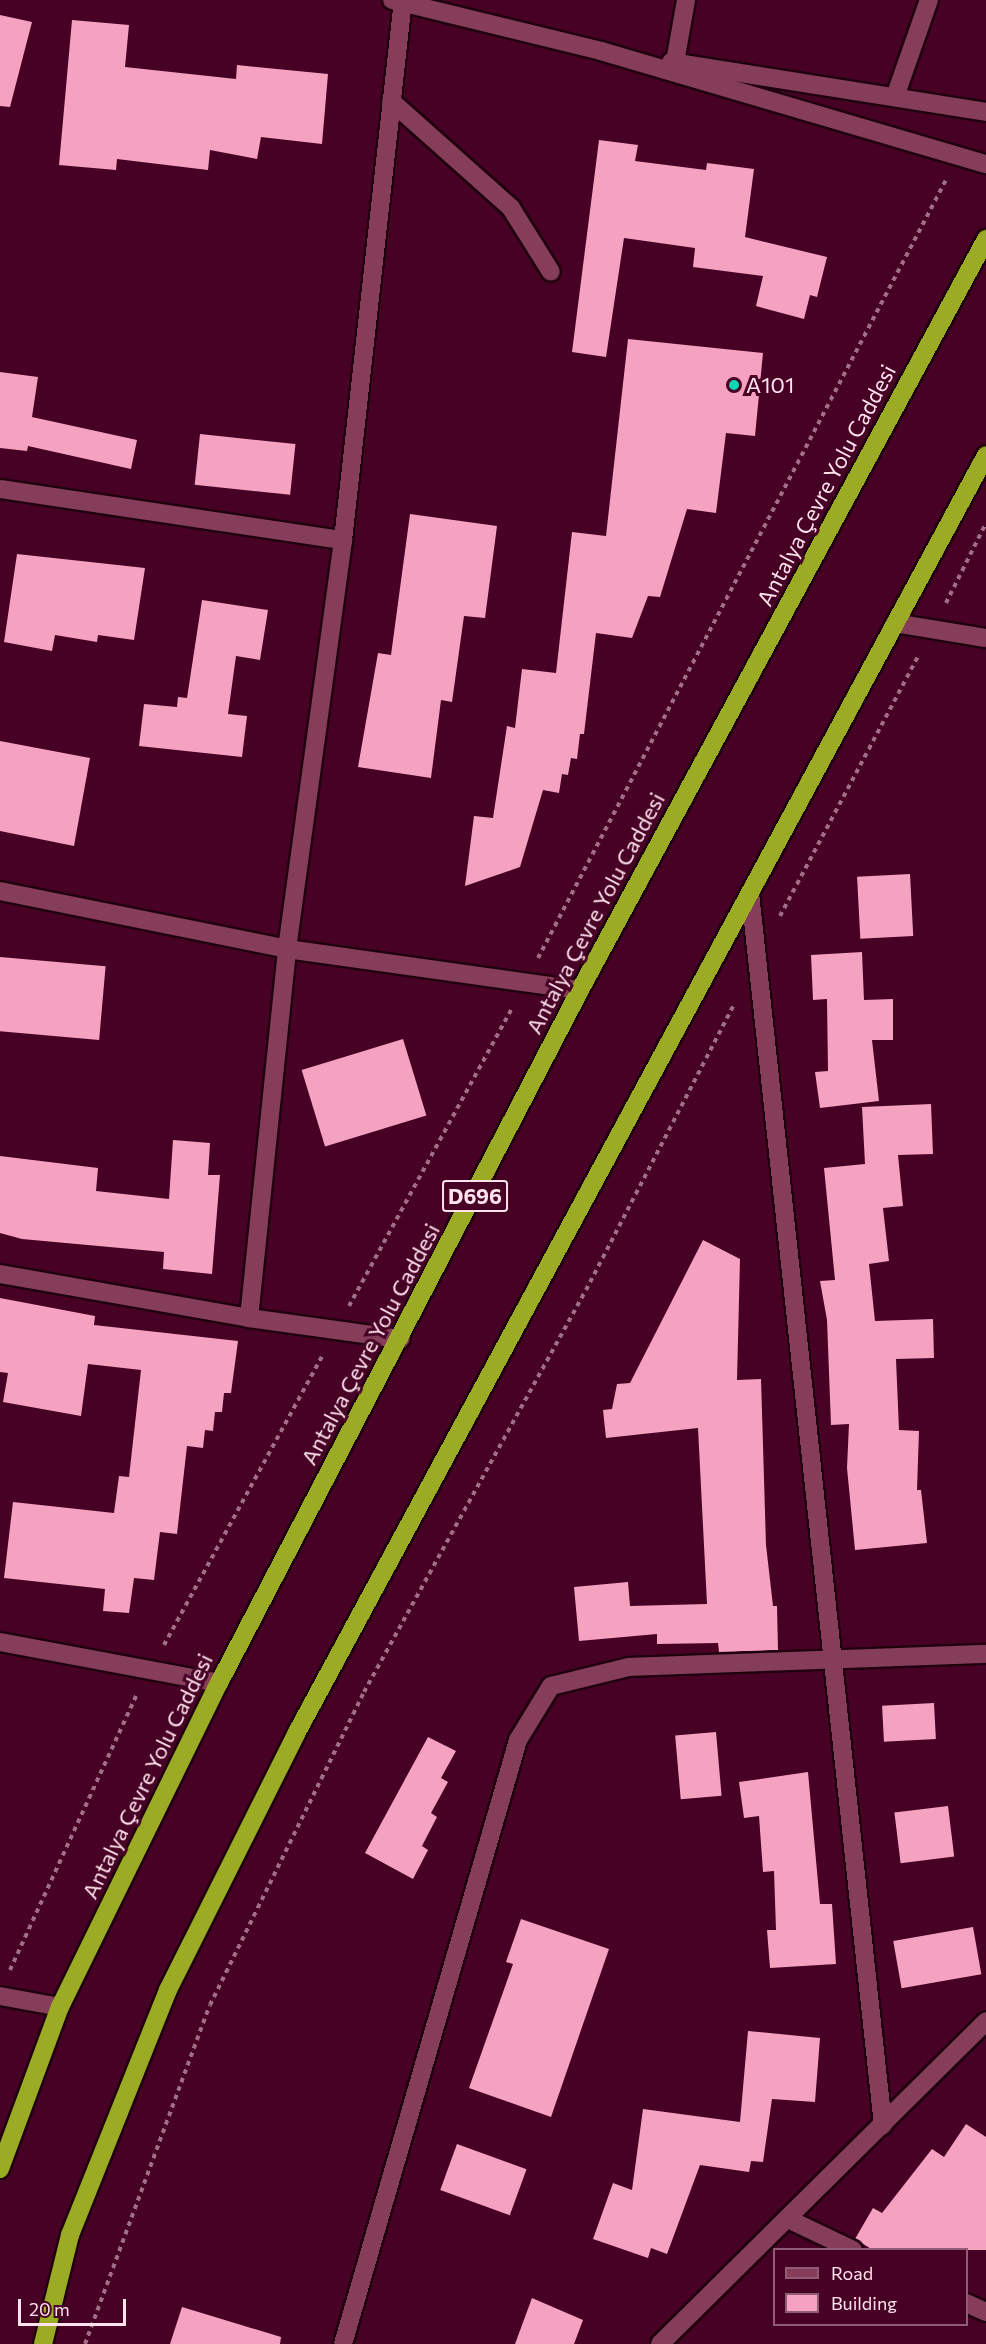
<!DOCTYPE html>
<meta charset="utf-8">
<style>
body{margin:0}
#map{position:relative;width:986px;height:2344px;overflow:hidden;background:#470125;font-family:Commissioner,sans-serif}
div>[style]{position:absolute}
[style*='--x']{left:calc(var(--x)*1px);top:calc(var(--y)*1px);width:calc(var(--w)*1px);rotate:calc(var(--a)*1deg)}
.building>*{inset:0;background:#f5a2c0;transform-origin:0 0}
.path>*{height:4px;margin-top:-2px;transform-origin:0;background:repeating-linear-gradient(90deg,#a06f86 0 4.5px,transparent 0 9px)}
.roads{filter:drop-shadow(2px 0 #20010e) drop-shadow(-2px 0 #20010e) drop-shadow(0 2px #20010e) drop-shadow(0 -2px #20010e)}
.minor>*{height:18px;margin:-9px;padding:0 9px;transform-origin:9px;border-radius:9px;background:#853d5a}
.highway>*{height:18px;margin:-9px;padding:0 9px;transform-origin:9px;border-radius:9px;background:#9bab24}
.dots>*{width:16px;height:16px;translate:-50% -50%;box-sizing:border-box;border:3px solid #470125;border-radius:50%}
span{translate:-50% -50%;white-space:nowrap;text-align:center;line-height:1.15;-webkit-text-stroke:6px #470125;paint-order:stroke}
.shield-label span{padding:2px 4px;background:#470125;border:2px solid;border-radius:4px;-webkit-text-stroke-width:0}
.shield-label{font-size:21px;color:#fee3ec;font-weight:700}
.poi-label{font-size:22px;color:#fee3ec}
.left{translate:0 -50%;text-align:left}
.street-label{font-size:22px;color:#fee3ec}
.legend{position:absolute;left:773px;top:2248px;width:195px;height:78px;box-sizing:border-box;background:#470125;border:2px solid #905b75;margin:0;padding:8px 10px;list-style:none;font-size:18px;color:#fee3ec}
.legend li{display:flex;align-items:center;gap:12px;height:30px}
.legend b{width:30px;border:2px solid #905b75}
.scale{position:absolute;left:18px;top:2299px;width:108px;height:27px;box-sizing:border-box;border:3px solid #fee3ec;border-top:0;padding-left:8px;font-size:18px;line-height:21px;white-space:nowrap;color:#fee3ec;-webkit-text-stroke:4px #470125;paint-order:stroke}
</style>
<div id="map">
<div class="building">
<div style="clip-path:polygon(0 15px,32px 22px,10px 107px,0 106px)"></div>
<div style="clip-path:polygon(72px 20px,129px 25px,125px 67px,236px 79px,237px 65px,328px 74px,322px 144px,261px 137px,257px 159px,210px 150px,208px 170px,117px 159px,116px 170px,59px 165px)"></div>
<div style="clip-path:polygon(599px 140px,638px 145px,635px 161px,706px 170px,707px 163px,754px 169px,745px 237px,827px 257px,817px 297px,810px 295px,804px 319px,756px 306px,763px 276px,693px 267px,695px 248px,624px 238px,606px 357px,572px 352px)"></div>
<div style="clip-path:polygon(628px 339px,763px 353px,755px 436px,726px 433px,716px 513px,687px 509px,660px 597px,648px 596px,632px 638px,596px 633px,584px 734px,580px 734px,577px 759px,571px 758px,568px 775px,562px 774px,559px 793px,543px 790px,520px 867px,465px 886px,474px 816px,493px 818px,507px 726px,515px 728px,522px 669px,556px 673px,572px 532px,606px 536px)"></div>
<div style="clip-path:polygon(0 372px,38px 377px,32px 417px,137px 440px,131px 469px,28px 446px,27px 451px,0 448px)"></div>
<div style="left:200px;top:434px;width:96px;height:51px;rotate:6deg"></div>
<div style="clip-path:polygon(410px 514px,497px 526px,485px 618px,464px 616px,452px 702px,441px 700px,431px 778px,358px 767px,378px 653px,391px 655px)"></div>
<div style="clip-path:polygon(17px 554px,145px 568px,134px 640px,98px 635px,97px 642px,55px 635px,52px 651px,4px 642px)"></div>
<div style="clip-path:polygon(202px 600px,268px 610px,260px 660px,236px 656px,228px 714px,247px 716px,242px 757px,139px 746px,144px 704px,177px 707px,178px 697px,187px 698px)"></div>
<div style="clip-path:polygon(0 741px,90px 758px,74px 846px,0 831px)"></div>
<div style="left:910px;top:874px;width:62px;height:53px;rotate:87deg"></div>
<div style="clip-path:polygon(862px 952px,864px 1000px,893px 999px,893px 1040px,872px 1040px,879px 1101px,820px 1108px,815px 1072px,828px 1071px,827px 999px,813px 1000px,811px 955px)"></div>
<div style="left:0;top:957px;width:106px;height:74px;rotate:5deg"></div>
<div style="left:403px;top:1039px;width:80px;height:106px;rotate:73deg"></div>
<div style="clip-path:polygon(931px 1104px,933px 1154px,898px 1155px,903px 1206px,883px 1208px,889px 1261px,869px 1264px,875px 1321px,933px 1319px,934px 1358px,896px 1359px,899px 1430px,919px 1431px,917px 1490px,921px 1490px,927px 1543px,855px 1550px,847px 1468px,849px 1424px,831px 1425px,827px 1320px,820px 1281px,835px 1280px,824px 1168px,865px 1164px,862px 1107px)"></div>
<div style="clip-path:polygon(173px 1140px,210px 1143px,208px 1175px,220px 1175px,212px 1274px,163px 1269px,164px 1252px,22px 1239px,0 1233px,0 1156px,98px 1168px,96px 1191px,169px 1199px)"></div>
<div style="clip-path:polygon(703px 1240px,740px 1259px,737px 1380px,761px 1379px,766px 1545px,773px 1606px,777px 1606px,778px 1650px,719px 1652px,718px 1643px,657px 1644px,657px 1634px,579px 1641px,574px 1587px,628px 1582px,630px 1606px,707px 1604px,698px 1428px,606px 1438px,603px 1410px,612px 1409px,617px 1384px,630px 1383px)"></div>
<div style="clip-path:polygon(0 1298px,95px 1316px,94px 1325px,238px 1341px,231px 1393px,224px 1393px,222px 1412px,215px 1412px,213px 1431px,205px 1430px,203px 1448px,187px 1446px,177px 1534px,160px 1532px,154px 1580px,134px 1578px,129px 1613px,103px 1611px,105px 1589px,4px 1578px,13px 1502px,114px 1513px,119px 1476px,129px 1477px,141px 1370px,88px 1364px,81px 1416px,3px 1402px,8px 1373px,0 1372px)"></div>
<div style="left:934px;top:1703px;width:36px;height:52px;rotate:87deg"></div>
<div style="left:716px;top:1732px;width:64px;height:41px;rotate:85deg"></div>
<div style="clip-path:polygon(428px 1737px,456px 1751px,441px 1778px,448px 1782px,431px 1813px,437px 1817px,422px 1846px,428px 1850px,413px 1879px,365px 1853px)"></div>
<div style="clip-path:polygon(808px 1772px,820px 1904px,832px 1904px,836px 1964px,770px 1968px,767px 1930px,776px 1930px,774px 1871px,763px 1872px,759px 1816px,744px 1818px,739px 1782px)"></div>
<div style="left:948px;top:1806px;width:51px;height:54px;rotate:83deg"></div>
<div style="clip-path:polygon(521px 1919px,609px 1949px,551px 2117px,469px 2088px,513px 1964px,506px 1962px)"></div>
<div style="left:973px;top:1927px;width:48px;height:81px;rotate:80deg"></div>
<div style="clip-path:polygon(748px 2031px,820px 2038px,815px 2102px,772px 2099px,763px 2162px,751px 2161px,749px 2172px,700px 2165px,667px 2254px,651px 2248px,648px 2258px,593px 2239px,613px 2183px,632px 2190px,643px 2109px,740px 2122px)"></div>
<div style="clip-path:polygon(966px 2124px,986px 2137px,986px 2250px,873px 2250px,855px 2239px,873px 2208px,882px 2213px,932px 2149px,944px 2157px)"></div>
<div style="left:457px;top:2144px;width:74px;height:49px;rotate:20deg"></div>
<div style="clip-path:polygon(532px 2298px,583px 2320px,574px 2344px,515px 2344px)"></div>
<div style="clip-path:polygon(182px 2307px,281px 2337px,280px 2344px,170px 2344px)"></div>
</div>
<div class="path">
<div style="--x:946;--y:603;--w:89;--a:-63.4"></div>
<div style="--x:780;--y:916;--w:296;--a:-62"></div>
<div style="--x:538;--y:958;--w:878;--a:-62.33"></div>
<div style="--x:349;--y:1306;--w:341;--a:-61.3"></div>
<div style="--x:164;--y:1645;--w:332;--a:-61.3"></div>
<div style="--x:10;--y:1970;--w:304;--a:-65.3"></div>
<div style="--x:85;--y:2344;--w:361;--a:-69.8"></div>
<div style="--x:210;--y:2005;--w:349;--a:-63.8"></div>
<div style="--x:364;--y:1692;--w:459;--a:-61.1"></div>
<div style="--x:586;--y:1290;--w:321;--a:-62.6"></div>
</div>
<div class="roads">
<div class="minor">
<div style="--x:392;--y:0;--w:215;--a:13.7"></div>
<div style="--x:601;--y:51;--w:401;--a:16.4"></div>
<div style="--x:671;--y:62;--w:319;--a:9"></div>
<div style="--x:675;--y:62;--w:63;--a:-79.9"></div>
<div style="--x:896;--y:94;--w:100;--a:-70.7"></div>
<div style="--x:391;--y:101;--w:161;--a:41.7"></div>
<div style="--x:511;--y:208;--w:75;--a:58"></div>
<div style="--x:0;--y:489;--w:347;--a:8.5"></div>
<div style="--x:895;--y:623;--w:92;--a:9.4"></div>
<div style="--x:0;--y:891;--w:293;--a:11.4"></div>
<div style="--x:287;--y:949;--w:296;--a:8"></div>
<div style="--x:750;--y:893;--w:1239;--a:83.84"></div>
<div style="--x:0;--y:1274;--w:253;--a:10"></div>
<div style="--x:249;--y:1318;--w:153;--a:7.9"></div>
<div style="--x:249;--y:1318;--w:371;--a:-84.1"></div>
<div style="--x:287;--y:949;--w:413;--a:-82.2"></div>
<div style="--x:343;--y:540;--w:543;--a:-83.66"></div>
<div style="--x:0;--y:1642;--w:223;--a:10.6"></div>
<div style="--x:0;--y:1996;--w:61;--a:10.4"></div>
<div style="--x:788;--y:2219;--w:72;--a:25.5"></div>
<div style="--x:966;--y:2303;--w:22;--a:24"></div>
<div style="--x:343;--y:2344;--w:629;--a:-73.84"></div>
<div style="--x:518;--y:1740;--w:63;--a:-58.6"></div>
<div style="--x:551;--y:1686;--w:80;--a:-13.7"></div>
<div style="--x:629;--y:1667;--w:357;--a:-2.1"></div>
<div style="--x:660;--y:2344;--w:459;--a:-44.7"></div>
</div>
<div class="highway">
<div style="--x:0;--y:2169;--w:173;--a:-69.7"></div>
<div style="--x:60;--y:2007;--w:361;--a:-63.9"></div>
<div style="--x:219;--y:1683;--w:781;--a:-62.48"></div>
<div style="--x:580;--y:990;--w:854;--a:-61.6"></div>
<div style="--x:43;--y:2344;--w:112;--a:-76.1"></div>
<div style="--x:70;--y:2235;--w:264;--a:-68.2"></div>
<div style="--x:168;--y:1990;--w:286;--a:-63.4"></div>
<div style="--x:296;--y:1734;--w:1453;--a:-61.65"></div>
</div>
</div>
<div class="dots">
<div style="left:734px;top:385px;background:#0ad5b5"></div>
</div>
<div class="shield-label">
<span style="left:475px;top:1196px">D696</span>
</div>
<div class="poi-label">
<span class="left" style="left:746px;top:385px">A101</span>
</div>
<div class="street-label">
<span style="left:826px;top:485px;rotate:-62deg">Antalya Çevre Yolu Caddesi</span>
<span style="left:595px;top:913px;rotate:-62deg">Antalya Çevre Yolu Caddesi</span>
<span style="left:370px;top:1344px;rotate:-62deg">Antalya Çevre Yolu Caddesi</span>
<span style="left:147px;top:1776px;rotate:-64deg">Antalya Çevre Yolu Caddesi</span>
</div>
<ul class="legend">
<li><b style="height:8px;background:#853d5a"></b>Road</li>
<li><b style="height:16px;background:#f5a2c0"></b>Building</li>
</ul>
<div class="scale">20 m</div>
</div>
